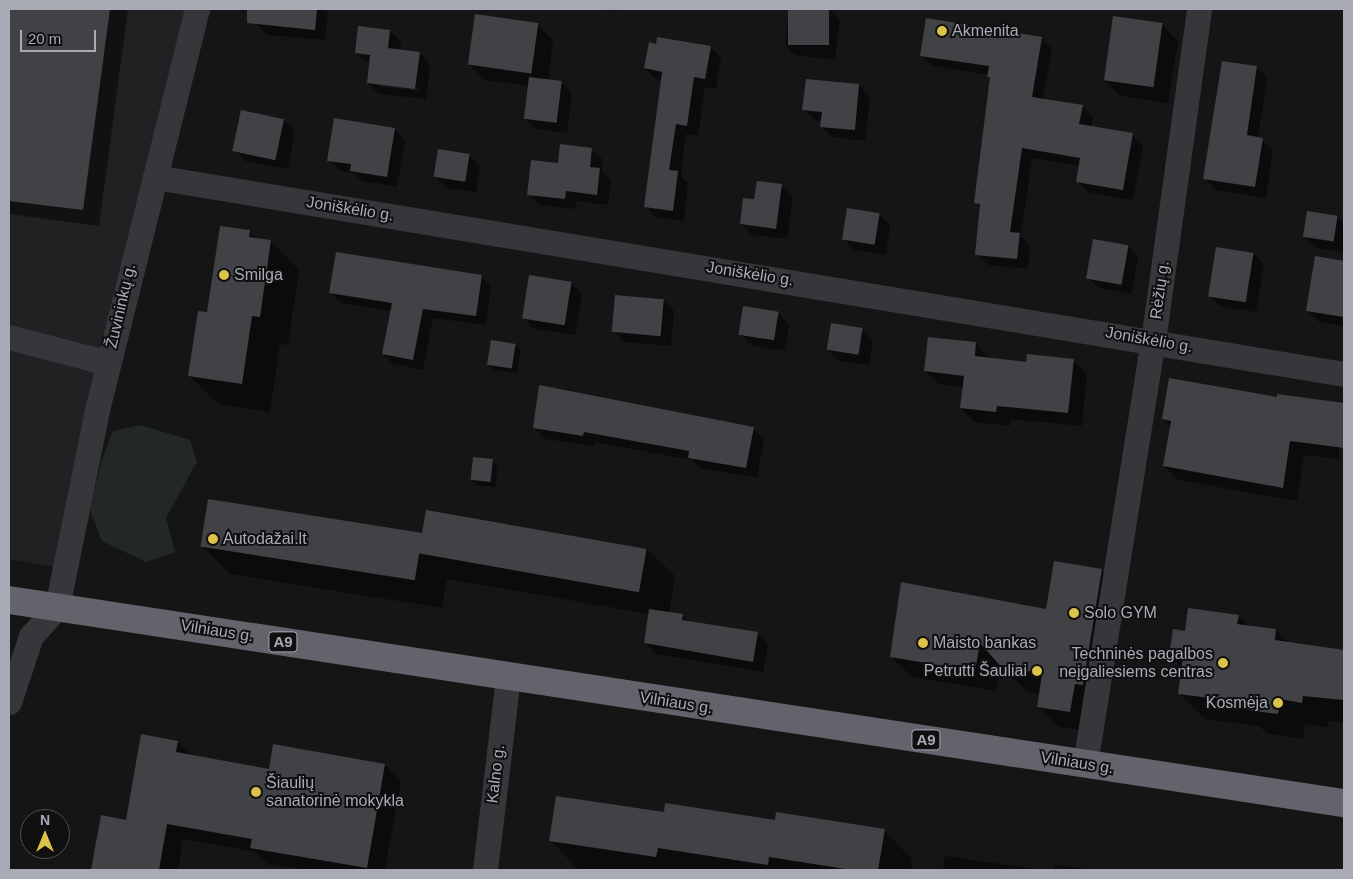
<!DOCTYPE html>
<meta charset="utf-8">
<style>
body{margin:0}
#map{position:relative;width:1353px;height:879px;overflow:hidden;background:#151516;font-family:Arial,sans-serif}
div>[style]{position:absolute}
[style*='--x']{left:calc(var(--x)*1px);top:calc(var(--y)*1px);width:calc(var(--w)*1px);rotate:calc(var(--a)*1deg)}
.built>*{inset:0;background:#212123}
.green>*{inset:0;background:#222823}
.shadow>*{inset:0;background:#0007}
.building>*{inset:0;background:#424246;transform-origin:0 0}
.street>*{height:25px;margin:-12.5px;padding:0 12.5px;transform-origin:12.5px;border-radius:12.5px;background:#36363b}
.highway>*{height:28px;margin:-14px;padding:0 14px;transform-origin:14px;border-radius:14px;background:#63646b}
.dots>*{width:14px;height:14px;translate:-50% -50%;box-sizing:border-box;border:2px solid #101011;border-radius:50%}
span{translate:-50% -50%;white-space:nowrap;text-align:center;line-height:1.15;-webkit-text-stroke:4px #101011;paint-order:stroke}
.shield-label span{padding:1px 4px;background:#101011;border:1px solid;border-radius:4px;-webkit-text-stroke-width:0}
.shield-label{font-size:15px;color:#a8aab5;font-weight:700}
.poi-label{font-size:16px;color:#a8aab5}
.left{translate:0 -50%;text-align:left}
.right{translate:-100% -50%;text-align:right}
.street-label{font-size:16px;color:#a8aab5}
.frame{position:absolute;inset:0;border:10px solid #a8aab5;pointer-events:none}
.north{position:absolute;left:20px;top:809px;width:50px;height:50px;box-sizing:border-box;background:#101011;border:1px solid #4d4e53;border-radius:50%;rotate:0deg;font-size:14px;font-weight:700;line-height:20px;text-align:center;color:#a8aab5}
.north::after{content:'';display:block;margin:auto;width:18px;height:22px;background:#dbc349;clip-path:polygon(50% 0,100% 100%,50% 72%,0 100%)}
.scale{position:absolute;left:20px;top:30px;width:76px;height:22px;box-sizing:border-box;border:2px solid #a8aab5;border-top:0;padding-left:6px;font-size:15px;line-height:18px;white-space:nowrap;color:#a8aab5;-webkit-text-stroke:4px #101011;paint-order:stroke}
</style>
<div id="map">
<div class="built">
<div style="clip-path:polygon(9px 9px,197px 9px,66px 569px,9px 559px)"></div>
</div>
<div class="green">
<div style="clip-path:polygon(140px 425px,190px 440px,197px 462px,166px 518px,175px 552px,146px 562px,102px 541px,90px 510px,101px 462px,113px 431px)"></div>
</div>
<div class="shadow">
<div style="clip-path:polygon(9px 9px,128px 9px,99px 226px,9px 214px)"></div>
<div style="clip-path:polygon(258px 9px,324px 9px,328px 13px,325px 40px,267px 35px,256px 24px)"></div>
<div style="clip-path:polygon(598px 9px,617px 9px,617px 11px)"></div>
<div style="clip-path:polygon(789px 9px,829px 9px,840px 20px,835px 60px,795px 55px,785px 44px)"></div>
<div style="clip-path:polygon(537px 24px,553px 40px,548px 80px,561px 82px,572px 93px,567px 133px,536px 129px,525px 119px,529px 86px,485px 80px,469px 64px)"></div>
<div style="clip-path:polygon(1162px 25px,1178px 41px,1168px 103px,1121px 96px,1104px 80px)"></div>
<div style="clip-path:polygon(evenodd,390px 31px,401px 42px,400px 51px,420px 53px,430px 64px,426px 99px,379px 94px,368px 83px,370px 64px,356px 53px,390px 31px,378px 83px,422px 89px,421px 91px,378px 86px,378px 83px)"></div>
<div style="clip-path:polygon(1041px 38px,1052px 49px,1043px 100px,1082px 106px,1093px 117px,1091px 128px,1132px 135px,1143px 145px,1133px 200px,1088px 192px,1077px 181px,1080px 166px,1032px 158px,1021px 236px,1030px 245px,1028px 269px,988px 265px,977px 255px,981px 208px,975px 202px,991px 79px,989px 75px,932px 66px,921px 55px)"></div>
<div style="clip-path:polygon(657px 45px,710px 47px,721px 58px,716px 89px,705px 87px,698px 136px,686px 134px,681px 176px,688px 183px,684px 221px,656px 218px,646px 207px,662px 80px,656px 79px,645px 68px)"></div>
<div style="clip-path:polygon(1257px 67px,1267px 78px,1258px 138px,1273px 150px,1266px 198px,1216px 190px,1205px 179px)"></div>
<div style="clip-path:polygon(807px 80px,859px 85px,870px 96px,865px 141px,832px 137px,821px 126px,822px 121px,815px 120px,804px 109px)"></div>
<div style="clip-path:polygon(284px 120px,295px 131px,288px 169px,245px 161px,235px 150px)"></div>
<div style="clip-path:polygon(394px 129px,405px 140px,397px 187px,362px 181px,354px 173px,340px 171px,329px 160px)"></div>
<div style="clip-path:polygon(561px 146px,592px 150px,603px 160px,601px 171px,611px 180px,608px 205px,576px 201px,575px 209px,539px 205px,529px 194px,559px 165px)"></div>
<div style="clip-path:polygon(469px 155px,480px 166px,476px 192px,446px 188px,435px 177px)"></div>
<div style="clip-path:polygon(758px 182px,782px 186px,793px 196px,787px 239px,752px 235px,741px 224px,755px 201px)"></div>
<div style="clip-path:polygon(1308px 213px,1338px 217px,1344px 224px,1344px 252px,1315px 248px,1304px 237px)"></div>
<div style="clip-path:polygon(880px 215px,890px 225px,886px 255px,854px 250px,843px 239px)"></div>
<div style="clip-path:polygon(249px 231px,258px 240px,271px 241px,299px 270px,288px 345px,280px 344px,270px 412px,218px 404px,190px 376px,208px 314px)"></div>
<div style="clip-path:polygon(1128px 246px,1138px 257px,1132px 294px,1099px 288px,1088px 278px)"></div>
<div style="clip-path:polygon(1254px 254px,1264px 265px,1256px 312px,1220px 306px,1209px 295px)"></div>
<div style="clip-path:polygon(1316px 258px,1344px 262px,1344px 326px,1319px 322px,1308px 311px)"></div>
<div style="clip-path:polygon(481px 276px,491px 286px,486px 325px,433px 318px,423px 370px,393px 364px,383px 354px,392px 311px,341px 303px,331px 293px)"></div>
<div style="clip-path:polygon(571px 283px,582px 294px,575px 335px,534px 329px,524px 318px)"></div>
<div style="clip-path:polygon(663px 300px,674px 311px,671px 346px,624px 342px,614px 331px)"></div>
<div style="clip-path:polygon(778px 313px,789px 324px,785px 351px,751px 345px,740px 334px)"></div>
<div style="clip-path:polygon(862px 329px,873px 340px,869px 365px,839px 361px,828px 350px)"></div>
<div style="clip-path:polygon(976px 343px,989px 359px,1027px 363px,1073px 360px,1087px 374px,1082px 426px,1010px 419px,1010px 426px,975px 422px,961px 408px,963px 387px,939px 384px,925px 371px)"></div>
<div style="clip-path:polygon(516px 345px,521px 350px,517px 373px,494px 370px,489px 365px)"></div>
<div style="clip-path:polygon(1344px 416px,1338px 459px,1304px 455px,1297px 501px,1178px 480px,1164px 466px,1171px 427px,1163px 419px)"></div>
<div style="clip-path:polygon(534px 428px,753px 428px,764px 439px,757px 478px,700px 468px,692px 460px,594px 442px,594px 446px,545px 439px)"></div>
<div style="clip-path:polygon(492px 461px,498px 466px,495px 487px,477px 485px,472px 479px)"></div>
<div style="clip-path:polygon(421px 535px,646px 548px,675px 576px,669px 613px,682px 615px,690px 623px,757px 633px,768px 644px,763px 672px,656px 654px,645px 643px,650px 614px,447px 579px,442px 608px,230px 574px,202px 545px)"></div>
<div style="clip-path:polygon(1101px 570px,1122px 591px,1091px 732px,1059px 727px,1038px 706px,1040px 694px,1026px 691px,1000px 664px,996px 691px,912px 677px,891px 657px,1047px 610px)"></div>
<div style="clip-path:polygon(1238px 616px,1249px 626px,1276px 630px,1289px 643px,1344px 651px,1344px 723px,1329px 721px,1328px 727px,1305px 724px,1303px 739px,1268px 734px,1259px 726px,1205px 719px,1179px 693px,1183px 668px,1170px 656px,1186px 632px)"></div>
<div style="clip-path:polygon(177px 742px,192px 756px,270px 770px,385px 765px,401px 781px,385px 870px,306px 870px,267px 864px,256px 852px,183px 839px,178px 870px,92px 870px,102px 817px,127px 821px)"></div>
<div style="clip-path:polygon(665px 814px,884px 830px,912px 859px,911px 870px,589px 870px,578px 869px,550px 840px)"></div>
<div style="clip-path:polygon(945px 856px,1043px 870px,943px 870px)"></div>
<div style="clip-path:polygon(1055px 865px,1093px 870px,1055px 870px)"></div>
</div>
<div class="building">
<div style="clip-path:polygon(9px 9px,110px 9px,83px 210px,9px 201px)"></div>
<div style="clip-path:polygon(247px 9px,317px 9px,315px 30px,247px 23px)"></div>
<div style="left:788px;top:9px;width:41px;height:36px"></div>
<div style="left:475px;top:14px;width:64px;height:51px;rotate:8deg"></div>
<div style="left:1113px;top:16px;width:50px;height:65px;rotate:8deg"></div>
<div style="clip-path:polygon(926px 18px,1042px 37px,1032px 97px,1083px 105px,1079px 124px,1133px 133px,1123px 190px,1076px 182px,1080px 158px,1022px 148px,1010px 232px,1020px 233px,1017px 259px,975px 255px,980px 204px,974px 203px,990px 77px,987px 77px,989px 66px,920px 56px)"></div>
<div style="clip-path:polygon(358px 26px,390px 30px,388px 48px,420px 52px,415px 89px,367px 83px,370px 55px,355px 53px)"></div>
<div style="clip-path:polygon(657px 37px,711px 46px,705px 79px,694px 77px,687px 126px,676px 124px,669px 170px,678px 171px,673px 211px,644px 207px,662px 72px,644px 68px,649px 42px,656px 44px)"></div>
<div style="clip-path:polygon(1222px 61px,1257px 66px,1247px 135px,1263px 138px,1255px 187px,1203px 179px)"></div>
<div style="left:529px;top:77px;width:33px;height:42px;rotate:7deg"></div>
<div style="clip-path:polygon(806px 79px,859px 84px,855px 130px,820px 127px,822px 112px,802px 110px)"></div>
<div style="left:241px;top:110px;width:44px;height:42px;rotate:12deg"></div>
<div style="clip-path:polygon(334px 118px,395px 128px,387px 177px,350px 171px,351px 164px,327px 161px)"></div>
<div style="clip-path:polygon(560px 144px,592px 148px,590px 167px,600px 168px,597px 195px,566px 191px,565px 199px,527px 195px,531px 160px,558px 163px)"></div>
<div style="left:438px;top:149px;width:32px;height:28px;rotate:9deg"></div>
<div style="clip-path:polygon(757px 181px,782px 184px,776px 229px,740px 224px,743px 198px,754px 199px)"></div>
<div style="left:847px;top:208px;width:33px;height:32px;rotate:9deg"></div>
<div style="left:1307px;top:211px;width:31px;height:26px;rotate:9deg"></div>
<div style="clip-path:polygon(220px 226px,250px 230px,249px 237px,271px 240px,260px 317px,252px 316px,242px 384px,188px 376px,198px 311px,207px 312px)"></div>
<div style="left:1093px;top:239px;width:36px;height:40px;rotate:10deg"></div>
<div style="left:1216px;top:247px;width:38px;height:50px;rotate:9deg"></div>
<div style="clip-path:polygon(336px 252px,482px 275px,476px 316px,423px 309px,413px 360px,382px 354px,392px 303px,329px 293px)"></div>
<div style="clip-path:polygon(1315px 256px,1344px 261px,1344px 317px,1306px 311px)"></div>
<div style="left:529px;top:275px;width:43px;height:44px;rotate:9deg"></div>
<div style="left:615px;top:295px;width:49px;height:37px;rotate:5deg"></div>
<div style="left:743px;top:306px;width:36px;height:29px;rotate:9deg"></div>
<div style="left:831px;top:323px;width:32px;height:27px;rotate:9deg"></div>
<div style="clip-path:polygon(928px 337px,976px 342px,975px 356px,1026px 362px,1027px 354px,1074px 359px,1068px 413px,997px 406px,996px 412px,960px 408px,964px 376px,924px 371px)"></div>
<div style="left:491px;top:340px;width:25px;height:25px;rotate:9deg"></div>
<div style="clip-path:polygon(1169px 378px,1277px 397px,1277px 394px,1344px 403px,1344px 448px,1290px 441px,1283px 488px,1163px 466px,1171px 421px,1162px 419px)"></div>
<div style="clip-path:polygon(539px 385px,754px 427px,746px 468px,688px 458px,689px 451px,584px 432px,583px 436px,533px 428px)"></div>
<div style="left:473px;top:457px;width:20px;height:23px;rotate:6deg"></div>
<div style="left:208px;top:499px;width:217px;height:48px;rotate:9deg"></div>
<div style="left:426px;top:510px;width:224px;height:44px;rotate:10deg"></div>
<div style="clip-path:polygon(1054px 561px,1102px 569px,1083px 685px,1075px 684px,1070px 712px,1037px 707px,1043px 668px,1014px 675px,1004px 670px,980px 643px,975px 671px,890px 657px,901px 582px,1046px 609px)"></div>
<div style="clip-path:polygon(1188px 608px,1239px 615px,1237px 624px,1276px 629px,1275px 640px,1344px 650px,1344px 700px,1303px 696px,1302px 703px,1280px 699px,1278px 714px,1241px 709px,1242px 702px,1178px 694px,1183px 658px,1169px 656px,1173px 629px,1185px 631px)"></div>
<div style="clip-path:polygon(649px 609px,683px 614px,682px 620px,758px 632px,753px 662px,644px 643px)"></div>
<div style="clip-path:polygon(141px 734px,178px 741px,176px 752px,269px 769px,273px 744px,385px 764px,367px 868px,250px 848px,252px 839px,167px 824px,159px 870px,91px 870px,101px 815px,126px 820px)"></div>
<div style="clip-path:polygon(556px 796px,664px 812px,665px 803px,775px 820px,776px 812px,885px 829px,878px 870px,852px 870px,769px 857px,768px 865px,658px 848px,656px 857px,549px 841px)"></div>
</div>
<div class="street">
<div style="--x:155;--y:177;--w:1205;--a:9.41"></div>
<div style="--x:9;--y:337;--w:102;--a:14.7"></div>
<div style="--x:9;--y:702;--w:70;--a:-71.6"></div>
<div style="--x:31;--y:636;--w:39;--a:-48"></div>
<div style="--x:57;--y:607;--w:201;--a:-78.5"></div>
<div style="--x:97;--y:410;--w:413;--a:-76"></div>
<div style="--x:1085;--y:764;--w:428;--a:-80.9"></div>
<div style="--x:1153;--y:341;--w:335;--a:-82.1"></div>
<div style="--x:485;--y:870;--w:194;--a:-83.2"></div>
</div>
<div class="highway">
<div style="--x:9;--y:600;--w:1350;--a:8.65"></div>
</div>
<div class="dots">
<div style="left:942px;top:31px;background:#dbc349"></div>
<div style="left:224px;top:275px;background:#dbc349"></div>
<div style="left:213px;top:539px;background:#dbc349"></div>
<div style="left:1074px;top:613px;background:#dbc349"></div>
<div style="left:923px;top:643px;background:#dbc349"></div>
<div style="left:1223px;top:663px;background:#dbc349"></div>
<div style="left:1037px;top:671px;background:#dbc349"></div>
<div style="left:1278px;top:703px;background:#dbc349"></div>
<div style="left:256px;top:792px;background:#dbc349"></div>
</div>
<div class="shield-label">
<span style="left:283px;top:642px">A9</span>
<span style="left:926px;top:740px">A9</span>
</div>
<div class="poi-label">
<span class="left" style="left:952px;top:31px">Akmenita</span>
<span class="left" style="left:234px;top:275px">Smilga</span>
<span class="left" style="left:223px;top:539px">Autodažai.lt</span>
<span class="left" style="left:1084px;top:613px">Solo GYM</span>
<span class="left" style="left:933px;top:643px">Maisto bankas</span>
<span class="right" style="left:1213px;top:663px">Techninės pagalbos<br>neįgaliesiems centras</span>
<span class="right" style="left:1027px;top:671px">Petrutti Šauliai</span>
<span class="right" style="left:1268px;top:703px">Kosmėja</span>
<span class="left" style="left:266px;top:792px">Šiaulių<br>sanatorinė mokykla</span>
</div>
<div class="street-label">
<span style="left:350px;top:209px;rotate:9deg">Joniškėlio g.</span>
<span style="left:750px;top:274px;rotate:9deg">Joniškėlio g.</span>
<span style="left:1160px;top:290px;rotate:-82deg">Rėžių g.</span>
<span style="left:121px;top:306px;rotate:-77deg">Žuvininkų g.</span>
<span style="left:1149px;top:340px;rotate:10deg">Joniškėlio g.</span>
<span style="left:217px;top:631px;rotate:9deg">Vilniaus g.</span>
<span style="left:676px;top:703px;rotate:9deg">Vilniaus g.</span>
<span style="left:1077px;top:763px;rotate:9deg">Vilniaus g.</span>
<span style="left:496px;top:774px;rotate:-83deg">Kalno g.</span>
</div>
<div class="frame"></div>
<div class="north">N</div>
<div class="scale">20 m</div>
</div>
